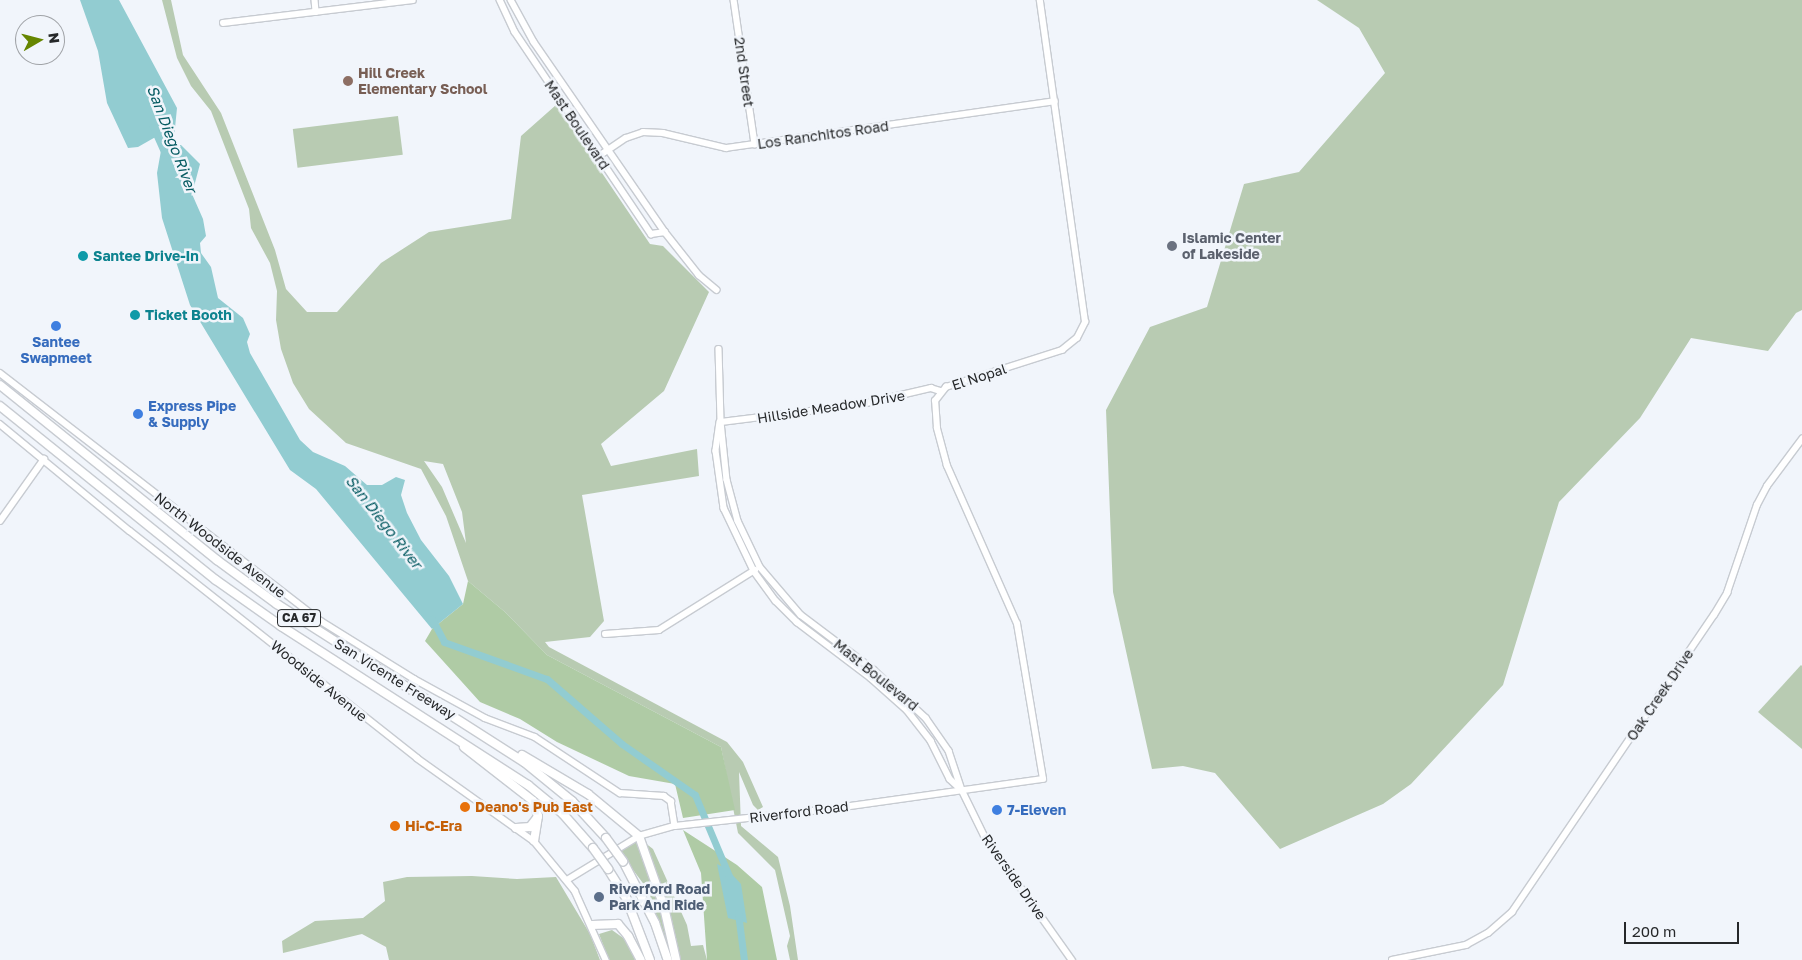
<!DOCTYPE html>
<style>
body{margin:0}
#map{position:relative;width:1802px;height:960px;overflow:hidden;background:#f1f5fb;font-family:"Golos Text",sans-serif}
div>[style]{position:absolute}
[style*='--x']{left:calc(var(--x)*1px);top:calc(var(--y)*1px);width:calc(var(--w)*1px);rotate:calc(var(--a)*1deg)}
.green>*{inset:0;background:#b8cbb2;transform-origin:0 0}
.forest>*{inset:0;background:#afcba5}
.water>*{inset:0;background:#92ccd1}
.river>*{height:7px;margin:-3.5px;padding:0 3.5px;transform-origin:3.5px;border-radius:3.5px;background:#92ccd1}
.roads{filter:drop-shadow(1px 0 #c7cbd1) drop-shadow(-1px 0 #c7cbd1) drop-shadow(0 1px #c7cbd1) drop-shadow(0 -1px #c7cbd1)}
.secondary>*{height:5.5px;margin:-2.75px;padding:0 2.75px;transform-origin:2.75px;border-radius:2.75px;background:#fff}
.highway>*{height:8px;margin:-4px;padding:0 4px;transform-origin:4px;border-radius:4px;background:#fff}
.bridges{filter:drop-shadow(1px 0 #c7cbd1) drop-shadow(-1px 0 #c7cbd1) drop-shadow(0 1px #c7cbd1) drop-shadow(0 -1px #c7cbd1)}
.highway-bridge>*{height:8px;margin:-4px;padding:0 4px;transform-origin:4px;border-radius:4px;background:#fff}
.dots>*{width:14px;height:14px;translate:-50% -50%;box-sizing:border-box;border:2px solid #f1f5fb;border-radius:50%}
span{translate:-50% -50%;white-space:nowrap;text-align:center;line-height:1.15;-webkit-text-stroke:5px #f1f5fb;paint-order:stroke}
.shield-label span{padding:1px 4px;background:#f1f5fb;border:1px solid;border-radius:4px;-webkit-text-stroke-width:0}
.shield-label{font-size:12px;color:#26282a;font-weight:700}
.street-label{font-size:14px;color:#26282a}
.education-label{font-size:14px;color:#785e54;font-weight:700}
.left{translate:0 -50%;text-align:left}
.worship-label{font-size:14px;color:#5b616d;font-weight:700}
.culture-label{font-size:14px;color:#0d838f;font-weight:700}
.shop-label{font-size:14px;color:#366cbe;font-weight:700}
.food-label{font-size:14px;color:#c56008;font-weight:700}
.service-label{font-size:14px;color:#4e5e75;font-weight:700}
.water-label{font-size:15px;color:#065b62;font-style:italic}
.north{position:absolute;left:15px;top:15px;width:50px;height:50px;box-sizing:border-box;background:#f1f5fb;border:1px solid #a0a3a7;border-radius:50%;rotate:82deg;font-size:14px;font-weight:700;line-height:20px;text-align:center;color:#26282a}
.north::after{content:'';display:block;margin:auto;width:18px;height:22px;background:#668600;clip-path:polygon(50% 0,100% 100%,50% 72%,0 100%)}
.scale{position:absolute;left:1624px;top:922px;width:115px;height:22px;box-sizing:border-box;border:2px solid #26282a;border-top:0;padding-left:6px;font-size:15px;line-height:18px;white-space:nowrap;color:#26282a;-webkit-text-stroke:4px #f1f5fb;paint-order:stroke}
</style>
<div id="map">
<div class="green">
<div style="clip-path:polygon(evenodd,162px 0,171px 0,183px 55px,221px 113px,275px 250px,286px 289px,307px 312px,337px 312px,381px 263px,429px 232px,511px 219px,521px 136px,556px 105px,650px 244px,663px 246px,709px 292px,664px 391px,601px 444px,611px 466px,697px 449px,699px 476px,582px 495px,604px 621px,590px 637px,545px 642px,549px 647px,727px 742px,743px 762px,763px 807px,758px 810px,753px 805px,739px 772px,741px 826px,778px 857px,790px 906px,798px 960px,790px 960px,787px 946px,790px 936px,775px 870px,738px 833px,721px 747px,547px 655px,505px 612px,468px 581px,446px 516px,421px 469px,346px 443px,309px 409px,293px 383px,281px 349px,276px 320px,277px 291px,270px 263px,251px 228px,249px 209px,211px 111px,191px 86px,177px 58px,162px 0,424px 461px,443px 464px,462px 512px,466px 543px,442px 487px,424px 461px)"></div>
<div style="clip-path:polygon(1317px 0,1802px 0,1802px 310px,1796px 313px,1768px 351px,1691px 338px,1640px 418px,1559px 502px,1503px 685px,1411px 784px,1383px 804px,1280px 849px,1215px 773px,1183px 766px,1152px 769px,1113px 592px,1106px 410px,1150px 327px,1207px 307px,1244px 184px,1299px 172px,1385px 73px,1359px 28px)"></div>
<div style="left:398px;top:116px;width:39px;height:106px;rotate:83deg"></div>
<div style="clip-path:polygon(1801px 665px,1802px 666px,1802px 749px,1758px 712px)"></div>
<div style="clip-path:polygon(640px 839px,653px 849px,687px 925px,691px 946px,703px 945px,707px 960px,671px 960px,648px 890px,619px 851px)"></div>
<div style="clip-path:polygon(472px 876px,517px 879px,556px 877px,590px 934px,600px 960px,389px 960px,386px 947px,362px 934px,283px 953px,282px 941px,315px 921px,363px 918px,385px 901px,383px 882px,407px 877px)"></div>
<div style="clip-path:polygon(612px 930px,626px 940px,635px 960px,609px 960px,599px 934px)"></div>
</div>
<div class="forest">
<div style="clip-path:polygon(468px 581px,505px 612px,547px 655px,721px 747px,735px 810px,683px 818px,675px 784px,629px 776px,557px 742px,520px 719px,480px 702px,425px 641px,432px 629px,463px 604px)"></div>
<div style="clip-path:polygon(683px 830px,737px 865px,762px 887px,777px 960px,707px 960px,701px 873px)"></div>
</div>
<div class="water">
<div style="clip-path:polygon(80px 0,119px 0,177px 108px,174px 138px,165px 142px,159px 135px,138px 147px,128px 148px,107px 103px,98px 51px)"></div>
<div style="clip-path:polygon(162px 145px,181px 145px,200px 164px,192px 194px,203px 219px,206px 236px,200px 243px,201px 253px,211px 267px,218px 298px,243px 318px,250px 334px,247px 342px,250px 353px,300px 440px,313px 452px,345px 466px,367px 485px,382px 485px,396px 477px,405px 480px,401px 495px,407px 513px,421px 540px,449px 576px,463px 604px,432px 629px,316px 489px,290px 470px,190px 305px,162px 218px,157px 173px)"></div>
<div style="clip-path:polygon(717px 864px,727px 869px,741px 884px,747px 923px,728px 918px)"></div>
</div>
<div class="river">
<div style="--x:153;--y:127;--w:30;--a:66"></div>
<div style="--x:432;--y:619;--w:26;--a:62"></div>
<div style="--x:444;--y:642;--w:109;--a:19.8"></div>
<div style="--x:547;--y:679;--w:99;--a:40.9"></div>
<div style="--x:622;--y:744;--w:89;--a:34.9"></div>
<div style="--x:695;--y:795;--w:88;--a:67.2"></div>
<div style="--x:738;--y:913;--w:47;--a:82.7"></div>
</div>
<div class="roads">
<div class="secondary">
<div style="--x:315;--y:0;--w:12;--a:85"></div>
<div style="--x:500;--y:0;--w:35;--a:65"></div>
<div style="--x:515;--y:32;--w:244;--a:56"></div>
<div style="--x:651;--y:234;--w:14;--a:-8"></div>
<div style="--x:511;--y:0;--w:48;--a:61.3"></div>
<div style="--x:534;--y:42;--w:231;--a:55.4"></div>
<div style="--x:665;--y:232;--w:55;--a:51.7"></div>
<div style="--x:699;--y:275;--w:23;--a:40"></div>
<div style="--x:734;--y:0;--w:146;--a:81.7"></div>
<div style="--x:223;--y:23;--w:191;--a:-6.9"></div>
<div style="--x:599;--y:156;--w:32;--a:-34"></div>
<div style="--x:626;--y:138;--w:18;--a:-19"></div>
<div style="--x:643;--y:132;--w:20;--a:3"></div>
<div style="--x:663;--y:133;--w:65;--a:13.4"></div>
<div style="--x:726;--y:148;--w:332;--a:-8.1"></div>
<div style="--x:719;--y:349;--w:73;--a:88.4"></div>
<div style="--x:721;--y:422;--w:58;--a:84.1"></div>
<div style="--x:727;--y:480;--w:42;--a:75"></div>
<div style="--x:738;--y:521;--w:51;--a:64.4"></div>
<div style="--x:760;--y:567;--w:63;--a:49.5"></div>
<div style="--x:801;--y:615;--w:91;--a:37"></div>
<div style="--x:874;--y:670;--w:71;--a:42.7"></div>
<div style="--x:926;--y:718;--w:40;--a:55.1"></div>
<div style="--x:949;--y:751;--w:41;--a:71.6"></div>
<div style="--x:962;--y:790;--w:52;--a:63.9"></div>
<div style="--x:985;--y:837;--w:151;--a:54.7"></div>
<div style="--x:0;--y:373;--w:406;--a:37.7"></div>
<div style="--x:321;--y:621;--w:110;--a:31.9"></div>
<div style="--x:414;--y:679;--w:81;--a:28.8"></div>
<div style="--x:485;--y:718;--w:53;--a:20.8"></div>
<div style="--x:535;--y:737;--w:102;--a:33.4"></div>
<div style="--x:620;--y:793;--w:44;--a:3.9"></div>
<div style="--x:664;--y:796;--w:9;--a:36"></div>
<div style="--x:671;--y:801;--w:25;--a:81"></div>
<div style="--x:720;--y:422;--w:29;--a:98"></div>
<div style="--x:716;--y:451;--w:58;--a:82"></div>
<div style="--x:724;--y:508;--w:70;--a:64.5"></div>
<div style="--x:754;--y:571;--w:37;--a:54"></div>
<div style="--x:776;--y:601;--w:30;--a:45"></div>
<div style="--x:797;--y:622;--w:93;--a:37.1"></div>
<div style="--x:871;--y:678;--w:48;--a:41.6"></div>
<div style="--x:907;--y:710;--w:39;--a:52"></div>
<div style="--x:931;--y:741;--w:42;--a:63.4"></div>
<div style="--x:950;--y:779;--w:16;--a:43"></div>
<div style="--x:721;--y:422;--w:138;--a:-7.1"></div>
<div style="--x:858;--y:405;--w:75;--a:-13.1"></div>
<div style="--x:931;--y:388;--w:9;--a:18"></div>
<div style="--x:0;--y:424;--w:168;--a:39.5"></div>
<div style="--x:130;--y:531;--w:366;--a:38.3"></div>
<div style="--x:417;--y:758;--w:143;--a:35.4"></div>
<div style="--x:534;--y:841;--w:65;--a:50.6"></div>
<div style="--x:575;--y:891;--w:76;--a:65.8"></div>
<div style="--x:0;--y:521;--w:76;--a:-54.6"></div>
<div style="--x:605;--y:634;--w:54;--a:-4.2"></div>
<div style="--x:659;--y:630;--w:113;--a:-32"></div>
<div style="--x:567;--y:880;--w:84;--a:-31.4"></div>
<div style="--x:639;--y:836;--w:37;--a:-16"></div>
<div style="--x:675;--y:826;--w:155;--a:-6.3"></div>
<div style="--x:829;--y:809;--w:216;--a:-8"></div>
<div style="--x:1043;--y:779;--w:157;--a:-99.5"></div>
<div style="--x:1017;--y:624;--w:173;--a:-113.9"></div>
<div style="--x:947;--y:466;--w:39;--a:-105"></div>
<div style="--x:937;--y:428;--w:27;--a:-94"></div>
<div style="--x:935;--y:401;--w:18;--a:-52"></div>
<div style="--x:946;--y:387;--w:122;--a:-17.7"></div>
<div style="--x:1062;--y:350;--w:19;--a:-39"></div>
<div style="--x:1077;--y:338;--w:18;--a:-63"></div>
<div style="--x:1085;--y:322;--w:325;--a:-98"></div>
<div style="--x:1392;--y:960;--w:76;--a:-11.5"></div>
<div style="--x:1466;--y:945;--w:25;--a:-29"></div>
<div style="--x:1488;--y:933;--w:32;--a:-41"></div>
<div style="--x:1512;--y:912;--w:359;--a:-55.8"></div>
<div style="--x:1714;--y:615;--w:26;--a:-59"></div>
<div style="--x:1727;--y:593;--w:93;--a:-71.2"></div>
<div style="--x:1757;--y:505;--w:21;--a:-62"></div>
<div style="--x:1767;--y:486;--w:59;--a:-53.3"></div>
</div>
<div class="highway">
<div style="--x:0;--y:385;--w:279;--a:38.9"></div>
<div style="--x:217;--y:560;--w:74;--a:36.3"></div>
<div style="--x:277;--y:604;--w:293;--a:32.6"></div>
<div style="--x:524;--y:762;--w:62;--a:39.1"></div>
<div style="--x:572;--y:801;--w:50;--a:47.4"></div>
<div style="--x:0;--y:406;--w:277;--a:38.9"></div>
<div style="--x:216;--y:580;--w:80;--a:35.3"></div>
<div style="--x:281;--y:626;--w:294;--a:32.8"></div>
<div style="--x:528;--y:785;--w:45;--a:39.6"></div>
<div style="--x:563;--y:814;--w:45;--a:48.6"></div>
<div style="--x:464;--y:747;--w:88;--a:38"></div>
<div style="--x:533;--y:801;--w:16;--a:72"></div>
<div style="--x:538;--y:816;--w:25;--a:99"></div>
<div style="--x:522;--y:755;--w:77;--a:30.6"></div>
<div style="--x:588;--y:794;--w:66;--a:39.5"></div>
<div style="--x:639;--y:836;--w:75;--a:70.6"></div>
<div style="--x:664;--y:907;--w:54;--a:77.2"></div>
<div style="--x:516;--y:828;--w:14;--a:-4"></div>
<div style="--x:530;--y:827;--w:11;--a:-52"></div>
<div style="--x:623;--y:861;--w:70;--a:62.7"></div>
<div style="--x:655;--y:923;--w:39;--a:71"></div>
<div style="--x:608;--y:869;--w:36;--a:58"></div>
<div style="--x:627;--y:900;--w:64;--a:69"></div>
<div style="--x:592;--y:925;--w:26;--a:-2"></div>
<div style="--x:618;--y:924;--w:16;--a:50"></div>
<div style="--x:628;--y:936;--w:27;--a:62"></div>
</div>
</div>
<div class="bridges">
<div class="highway-bridge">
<div style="--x:606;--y:838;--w:29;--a:54"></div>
<div style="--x:593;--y:848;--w:26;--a:54"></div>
</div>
</div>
<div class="dots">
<div style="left:348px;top:81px;background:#8d6e63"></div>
<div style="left:1172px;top:246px;background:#6b7280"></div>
<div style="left:83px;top:256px;background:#0f9aa8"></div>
<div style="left:135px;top:315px;background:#0f9aa8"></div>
<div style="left:56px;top:326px;background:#3f7fe0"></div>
<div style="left:138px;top:414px;background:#3f7fe0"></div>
<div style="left:465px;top:807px;background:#e8710a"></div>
<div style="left:997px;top:810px;background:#3f7fe0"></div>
<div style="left:395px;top:826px;background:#e8710a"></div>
<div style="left:599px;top:897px;background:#5c6f8a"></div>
</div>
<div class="shield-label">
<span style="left:299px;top:618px">CA 67</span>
</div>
<div class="street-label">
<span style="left:744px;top:72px;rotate:82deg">2nd Street</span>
<span style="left:577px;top:125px;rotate:56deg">Mast Boulevard</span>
<span style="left:823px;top:135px;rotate:-8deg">Los Ranchitos Road</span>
<span style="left:979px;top:377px;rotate:-18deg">El Nopal</span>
<span style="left:831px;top:407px;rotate:-9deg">Hillside Meadow Drive</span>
<span style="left:220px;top:545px;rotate:38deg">North Woodside Avenue</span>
<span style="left:876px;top:675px;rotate:39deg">Mast Boulevard</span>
<span style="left:395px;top:679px;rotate:32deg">San Vicente Freeway</span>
<span style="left:319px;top:681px;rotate:39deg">Woodside Avenue</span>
<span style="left:1660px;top:695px;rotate:-56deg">Oak Creek Drive</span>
<span style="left:799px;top:812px;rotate:-7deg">Riverford Road</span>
<span style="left:1014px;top:877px;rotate:55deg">Riverside Drive</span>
</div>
<div class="education-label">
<span class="left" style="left:358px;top:81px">Hill Creek<br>Elementary School</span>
</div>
<div class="worship-label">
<span class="left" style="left:1182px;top:246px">Islamic Center<br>of Lakeside</span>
</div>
<div class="culture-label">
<span class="left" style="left:93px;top:256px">Santee Drive-In</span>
<span class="left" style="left:145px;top:315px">Ticket Booth</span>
</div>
<div class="shop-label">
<span style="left:56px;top:350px">Santee<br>Swapmeet</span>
<span class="left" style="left:148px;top:414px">Express Pipe<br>&amp; Supply</span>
<span class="left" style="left:1007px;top:810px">7-Eleven</span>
</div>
<div class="food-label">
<span class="left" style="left:475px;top:807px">Deano's Pub East</span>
<span class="left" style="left:405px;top:826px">Hi-C-Era</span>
</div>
<div class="service-label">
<span class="left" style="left:609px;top:897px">Riverford Road<br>Park And Ride</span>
</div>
<div class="water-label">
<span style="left:172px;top:139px;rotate:69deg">San Diego River</span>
<span style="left:384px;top:522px;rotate:52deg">San Diego River</span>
</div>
<div class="north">N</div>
<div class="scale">200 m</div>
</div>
